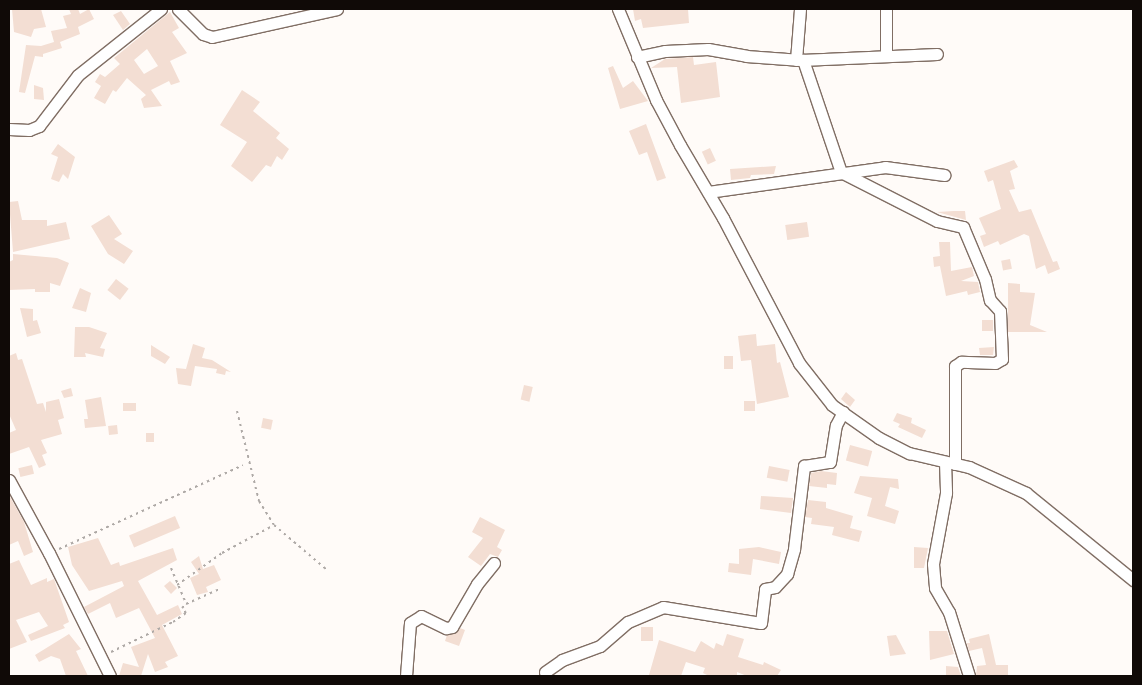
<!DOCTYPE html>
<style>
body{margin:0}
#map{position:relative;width:1142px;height:685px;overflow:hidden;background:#fffbf8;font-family:"Playfair Display",serif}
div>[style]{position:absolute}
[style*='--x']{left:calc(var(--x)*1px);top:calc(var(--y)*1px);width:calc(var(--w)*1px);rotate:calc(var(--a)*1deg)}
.building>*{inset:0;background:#f3ded3;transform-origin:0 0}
.path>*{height:2px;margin-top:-1px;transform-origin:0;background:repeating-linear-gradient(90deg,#aea9a6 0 2.5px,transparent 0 6.5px)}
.roads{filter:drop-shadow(1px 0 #806e64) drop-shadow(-1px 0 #806e64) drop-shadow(0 1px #806e64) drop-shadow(0 -1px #806e64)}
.minor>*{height:11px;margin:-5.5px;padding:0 5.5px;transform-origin:5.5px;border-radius:5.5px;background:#fff}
span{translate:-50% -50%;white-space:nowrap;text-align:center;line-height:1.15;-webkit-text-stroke:5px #fff;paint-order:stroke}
.frame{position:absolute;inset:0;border:10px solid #100a07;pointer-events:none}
</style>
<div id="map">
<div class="building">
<div style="clip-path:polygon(12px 9px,41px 9px,46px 27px,34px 29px,31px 37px,14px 32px)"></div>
<div style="clip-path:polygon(69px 9px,78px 9px,80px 14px,89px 9px,94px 19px,78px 27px,80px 34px,60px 42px,62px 48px,43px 54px,43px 57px,35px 56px,25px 93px,19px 92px,26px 45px,41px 46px,54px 42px,51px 31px,67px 28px,63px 16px,71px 14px)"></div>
<div style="clip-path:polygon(633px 9px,688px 9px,689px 23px,643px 28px,641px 19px,635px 21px)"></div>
<div style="clip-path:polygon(121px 11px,130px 24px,123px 30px,113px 15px)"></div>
<div style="clip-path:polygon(evenodd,170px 12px,179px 28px,172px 32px,187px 53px,170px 61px,180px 82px,171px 85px,169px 81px,151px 90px,162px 106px,144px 108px,141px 99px,146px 95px,127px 78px,116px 92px,113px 90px,105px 104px,94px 98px,101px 86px,95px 82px,100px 74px,105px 77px,120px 64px,114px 58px,170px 12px,147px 49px,158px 66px,144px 74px,134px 60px,147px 49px)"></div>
<div style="clip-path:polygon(693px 57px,694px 65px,716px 62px,720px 97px,681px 103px,677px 67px,651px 68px,665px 59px)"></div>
<div style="clip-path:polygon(613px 66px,623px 88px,633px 81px,648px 101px,620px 109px,608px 68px)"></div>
<div style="clip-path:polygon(34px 85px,43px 88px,44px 100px,34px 99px)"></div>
<div style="clip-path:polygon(242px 90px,260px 102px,253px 111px,280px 133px,276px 138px,289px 149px,282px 160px,277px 156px,271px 167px,266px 165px,252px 182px,231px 166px,247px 142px,220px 125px)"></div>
<div style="clip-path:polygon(646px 124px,666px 178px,657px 181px,647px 152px,639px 155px,629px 131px)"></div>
<div style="clip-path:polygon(58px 144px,75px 157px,68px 179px,63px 174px,59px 182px,51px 179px,58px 157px,51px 154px)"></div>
<div style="left:710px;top:148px;width:14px;height:9px;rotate:65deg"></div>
<div style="clip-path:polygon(1014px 160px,1018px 167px,1010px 171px,1015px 189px,1009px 190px,1019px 212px,1031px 209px,1053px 262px,1057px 261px,1060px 269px,1048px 274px,1045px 265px,1036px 269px,1029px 236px,1024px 234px,1000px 245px,998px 241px,984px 247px,980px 236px,986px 234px,979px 218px,1001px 209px,993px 180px,988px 182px,984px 171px)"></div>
<div style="clip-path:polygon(776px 166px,774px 174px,751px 175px,750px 178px,731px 180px,730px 169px)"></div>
<div style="clip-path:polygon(18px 201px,22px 220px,47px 220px,47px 226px,66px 222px,70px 239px,13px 252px,9px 202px)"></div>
<div style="clip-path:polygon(954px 211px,965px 211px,966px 220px,937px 212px)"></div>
<div style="clip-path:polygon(109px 215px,122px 234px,114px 239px,133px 251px,124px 264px,108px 254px,91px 226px)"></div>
<div style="left:807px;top:222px;width:15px;height:22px;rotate:82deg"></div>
<div style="clip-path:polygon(939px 242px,950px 242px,951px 271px,972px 267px,974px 276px,961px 281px,978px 282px,980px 292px,968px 295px,967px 291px,946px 296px,940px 266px,934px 267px,933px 257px,940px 256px)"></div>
<div style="clip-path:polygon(13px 254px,57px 258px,69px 263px,60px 286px,50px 283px,50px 292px,35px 292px,35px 289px,9px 290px,9px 262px,13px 260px)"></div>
<div style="left:1010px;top:259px;width:10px;height:9px;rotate:79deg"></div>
<div style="left:116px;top:279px;width:16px;height:14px;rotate:38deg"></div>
<div style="clip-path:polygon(1008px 283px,1020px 284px,1020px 292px,1035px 293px,1030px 325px,1047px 332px,1008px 332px)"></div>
<div style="clip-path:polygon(80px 288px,91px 293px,86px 312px,72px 308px)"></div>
<div style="clip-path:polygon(20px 308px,33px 309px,33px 321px,37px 320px,41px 333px,27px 337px)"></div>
<div style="left:982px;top:320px;width:11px;height:11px"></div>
<div style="clip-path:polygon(75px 327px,89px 327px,107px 333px,100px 348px,105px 349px,103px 357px,85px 353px,86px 357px,74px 357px)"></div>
<div style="clip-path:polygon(756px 334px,757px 346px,775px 344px,777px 363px,780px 362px,789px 397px,757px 404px,751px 360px,741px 361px,738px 336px)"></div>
<div style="clip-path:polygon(193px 344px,205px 348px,202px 358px,212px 360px,231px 372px,226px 371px,225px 375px,216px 373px,217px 369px,195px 366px,191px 386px,178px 384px,176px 368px,186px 369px)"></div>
<div style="clip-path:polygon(151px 345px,170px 357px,165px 364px,151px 356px)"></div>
<div style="clip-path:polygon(994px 347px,993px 355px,980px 355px,979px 348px)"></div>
<div style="clip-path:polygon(16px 353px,18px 360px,22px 359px,37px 404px,43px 403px,46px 412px,46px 402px,59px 399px,64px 418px,58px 420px,62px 434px,41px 440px,47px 453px,42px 455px,46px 465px,39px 468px,29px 447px,9px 454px,9px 433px,16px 430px,9px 414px,9px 356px)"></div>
<div style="left:724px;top:356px;width:9px;height:13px"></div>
<div style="left:524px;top:385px;width:9px;height:15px;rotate:13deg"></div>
<div style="clip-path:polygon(71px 388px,73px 396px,64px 398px,61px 391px)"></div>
<div style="clip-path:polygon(846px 392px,855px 400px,850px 407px,841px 399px)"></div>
<div style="clip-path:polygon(101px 397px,106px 426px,85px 428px,84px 419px,88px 419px,85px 400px)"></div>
<div style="left:744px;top:401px;width:11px;height:10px"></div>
<div style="left:123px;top:403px;width:13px;height:8px"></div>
<div style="clip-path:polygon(897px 413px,912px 418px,911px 423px,926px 430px,922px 438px,898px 427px,900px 424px,893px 421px)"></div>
<div style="left:263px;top:418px;width:10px;height:10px;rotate:11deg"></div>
<div style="left:117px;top:425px;width:9px;height:9px;rotate:84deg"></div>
<div style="left:146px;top:433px;width:8px;height:9px"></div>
<div style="left:850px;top:445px;width:23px;height:16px;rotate:15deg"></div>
<div style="left:32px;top:465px;width:9px;height:14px;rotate:77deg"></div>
<div style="left:769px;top:466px;width:21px;height:12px;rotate:11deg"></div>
<div style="clip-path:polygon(821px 471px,837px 473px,836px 485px,827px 484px,827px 488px,809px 486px,811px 473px)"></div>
<div style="clip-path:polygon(860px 476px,898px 479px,899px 489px,890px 487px,885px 506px,899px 511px,895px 524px,867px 516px,872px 498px,854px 493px)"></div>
<div style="clip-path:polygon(9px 495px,24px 522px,33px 552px,24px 556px,18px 541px,9px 545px)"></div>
<div style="clip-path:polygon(761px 496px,793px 498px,791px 513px,760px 509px)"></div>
<div style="clip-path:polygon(808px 500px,826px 502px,826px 508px,853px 516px,850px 528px,862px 531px,859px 542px,832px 535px,834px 527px,811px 524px,812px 518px,805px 517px)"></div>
<div style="left:175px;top:516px;width:13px;height:50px;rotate:67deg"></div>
<div style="clip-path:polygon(480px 517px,505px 530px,497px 547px,502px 550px,498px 557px,490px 554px,481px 566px,468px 557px,483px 538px,472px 532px)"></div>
<div style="clip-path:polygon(98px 538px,111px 565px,119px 562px,120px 566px,173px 548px,177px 560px,138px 581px,157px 615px,178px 605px,182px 614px,162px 625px,178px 656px,165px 662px,168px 667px,155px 672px,148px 654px,141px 676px,119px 676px,123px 663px,139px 667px,131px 647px,155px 638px,139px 608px,116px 618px,110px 603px,88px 614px,84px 607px,124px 586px,122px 581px,89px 591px,72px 565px,68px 547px)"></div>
<div style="clip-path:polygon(759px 547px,781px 552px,779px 564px,753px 559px,751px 575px,728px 572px,729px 563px,739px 564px,739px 549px)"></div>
<div style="clip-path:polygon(914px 547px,928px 548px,924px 568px,914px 568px)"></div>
<div style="clip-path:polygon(199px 556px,203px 569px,214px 565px,221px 580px,206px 587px,208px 592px,197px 595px,190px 578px,199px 574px,191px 562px)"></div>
<div style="clip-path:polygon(19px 560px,31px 585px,47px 578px,47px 582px,54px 579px,69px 622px,63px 625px,65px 628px,31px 641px,28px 635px,48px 626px,39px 612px,16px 620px,27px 642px,9px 649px,9px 564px)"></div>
<div style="clip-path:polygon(170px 581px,177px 588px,171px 594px,164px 586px)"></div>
<div style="left:641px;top:627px;width:12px;height:14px"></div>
<div style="clip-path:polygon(460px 628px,465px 630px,459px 646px,445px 641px,447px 635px,456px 633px)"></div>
<div style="clip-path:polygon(929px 631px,947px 631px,954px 654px,930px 660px)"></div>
<div style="clip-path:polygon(69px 634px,81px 649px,76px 651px,88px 676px,66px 676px,60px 659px,51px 656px,39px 662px,35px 655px)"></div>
<div style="clip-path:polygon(727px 634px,744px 639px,738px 657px,763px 665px,764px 662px,781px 670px,777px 676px,747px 676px,737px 672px,737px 676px,709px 676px,703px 673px,705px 668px,686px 662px,681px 676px,649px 675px,659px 640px,695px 652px,701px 641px,714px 649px,716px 643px,723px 646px)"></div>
<div style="clip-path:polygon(989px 634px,996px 665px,1008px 665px,1008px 676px,976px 676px,977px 666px,986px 665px,982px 648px,969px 651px,967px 643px,970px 643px,969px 639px)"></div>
<div style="clip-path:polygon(896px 635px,906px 654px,890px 656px,887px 636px)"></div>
<div style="clip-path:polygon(946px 666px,958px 667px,961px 676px,946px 676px)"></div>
</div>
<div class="path">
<div style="--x:237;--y:411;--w:93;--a:76.3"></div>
<div style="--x:259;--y:501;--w:28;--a:58"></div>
<div style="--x:274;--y:525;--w:70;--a:40.3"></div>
<div style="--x:59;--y:549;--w:202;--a:-24.5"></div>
<div style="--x:171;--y:568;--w:39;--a:67"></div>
<div style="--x:186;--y:604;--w:37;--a:-24"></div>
<div style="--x:177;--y:585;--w:55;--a:-35.4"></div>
<div style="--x:222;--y:553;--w:59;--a:-28.3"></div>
<div style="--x:111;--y:652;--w:69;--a:-25.8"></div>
<div style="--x:173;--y:622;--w:16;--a:-35"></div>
<div style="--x:186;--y:613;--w:6;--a:-129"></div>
<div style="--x:182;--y:608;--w:6;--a:-45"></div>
</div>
<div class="roads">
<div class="minor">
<div style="--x:178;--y:9;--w:35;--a:45"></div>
<div style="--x:203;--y:34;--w:9;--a:18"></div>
<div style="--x:212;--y:37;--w:128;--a:-12.6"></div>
<div style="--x:618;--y:9;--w:99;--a:67.3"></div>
<div style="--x:656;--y:100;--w:51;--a:61.9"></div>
<div style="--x:680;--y:145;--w:85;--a:59.5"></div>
<div style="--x:723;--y:218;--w:164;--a:62.3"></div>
<div style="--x:799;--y:363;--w:53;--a:51.8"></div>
<div style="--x:832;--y:405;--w:57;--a:35.1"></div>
<div style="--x:879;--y:438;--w:34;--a:27"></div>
<div style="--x:909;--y:453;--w:62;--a:13.1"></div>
<div style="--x:969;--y:467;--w:63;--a:24.5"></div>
<div style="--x:1026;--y:493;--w:138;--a:39.1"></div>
<div style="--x:886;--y:9;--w:47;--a:90"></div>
<div style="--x:637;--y:57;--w:29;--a:-12"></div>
<div style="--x:665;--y:51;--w:43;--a:-2.7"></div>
<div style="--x:708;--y:49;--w:39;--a:10"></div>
<div style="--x:746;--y:56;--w:55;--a:4.2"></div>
<div style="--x:801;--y:60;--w:136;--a:-2.5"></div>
<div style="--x:796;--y:60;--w:51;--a:-85.5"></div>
<div style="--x:803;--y:60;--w:118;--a:71.3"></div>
<div style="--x:841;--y:172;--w:108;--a:27"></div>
<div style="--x:937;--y:221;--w:27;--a:13"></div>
<div style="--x:963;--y:227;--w:56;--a:67.1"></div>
<div style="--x:985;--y:279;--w:22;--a:77"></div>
<div style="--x:990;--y:300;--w:15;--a:48"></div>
<div style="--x:1000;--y:311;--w:48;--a:87.6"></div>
<div style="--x:1002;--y:359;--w:8;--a:150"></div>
<div style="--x:995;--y:363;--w:34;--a:-178"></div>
<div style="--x:961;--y:362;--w:7;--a:146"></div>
<div style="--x:955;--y:366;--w:98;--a:90"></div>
<div style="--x:9;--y:129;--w:20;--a:3"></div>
<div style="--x:29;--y:130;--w:11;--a:-22"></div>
<div style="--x:39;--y:126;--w:64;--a:-52.6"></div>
<div style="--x:78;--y:75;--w:106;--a:-38.5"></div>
<div style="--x:708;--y:192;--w:179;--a:-8"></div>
<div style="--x:885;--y:167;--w:60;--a:7.7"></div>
<div style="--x:945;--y:462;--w:31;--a:88"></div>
<div style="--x:946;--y:493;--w:72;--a:100.4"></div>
<div style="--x:933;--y:564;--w:24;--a:85"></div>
<div style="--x:935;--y:588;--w:28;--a:60"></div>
<div style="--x:949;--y:612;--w:67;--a:72.6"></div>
<div style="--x:9;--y:480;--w:83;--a:61.3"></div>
<div style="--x:49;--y:553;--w:137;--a:63.6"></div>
<div style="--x:545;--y:672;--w:21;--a:-35"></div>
<div style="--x:562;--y:660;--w:40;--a:-20.2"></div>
<div style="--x:600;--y:646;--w:37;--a:-41"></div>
<div style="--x:628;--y:622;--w:38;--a:-23"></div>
<div style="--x:663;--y:607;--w:99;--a:9.3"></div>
<div style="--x:761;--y:623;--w:34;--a:-83"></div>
<div style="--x:765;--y:589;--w:10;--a:-11"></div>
<div style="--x:775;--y:587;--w:18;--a:-47"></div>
<div style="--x:787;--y:574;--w:26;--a:-74"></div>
<div style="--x:794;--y:549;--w:84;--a:-83.1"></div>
<div style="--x:804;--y:466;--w:26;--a:-9"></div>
<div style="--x:830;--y:462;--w:37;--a:-81"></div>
<div style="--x:836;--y:425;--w:15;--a:-62"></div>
<div style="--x:406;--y:676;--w:53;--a:-85.7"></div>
<div style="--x:410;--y:623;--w:13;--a:-32"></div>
<div style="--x:421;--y:616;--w:28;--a:26"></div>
<div style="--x:446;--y:628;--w:6;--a:-9"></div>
<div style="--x:452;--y:627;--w:50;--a:-59.8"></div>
<div style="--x:477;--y:584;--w:27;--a:-51"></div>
</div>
</div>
<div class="frame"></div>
</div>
